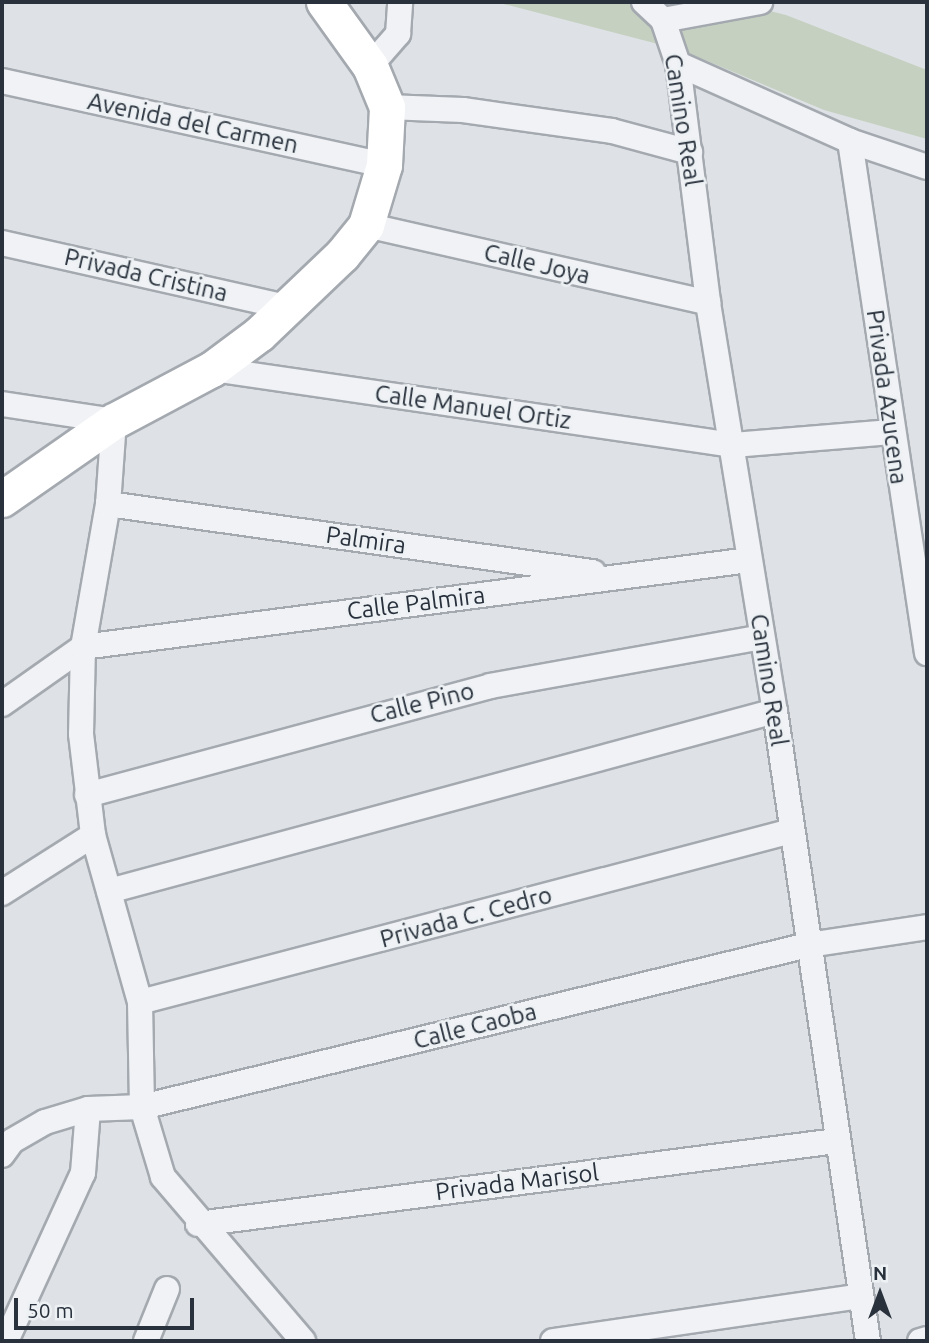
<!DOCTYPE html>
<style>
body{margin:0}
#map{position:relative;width:929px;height:1343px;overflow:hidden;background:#dee2e6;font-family:Ubuntu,sans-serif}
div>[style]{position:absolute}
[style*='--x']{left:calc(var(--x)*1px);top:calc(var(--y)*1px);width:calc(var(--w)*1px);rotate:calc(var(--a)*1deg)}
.green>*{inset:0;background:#c5d0c0}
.roads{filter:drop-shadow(2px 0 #a4a9b0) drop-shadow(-2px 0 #a4a9b0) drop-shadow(0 2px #a4a9b0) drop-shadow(0 -2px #a4a9b0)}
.street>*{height:24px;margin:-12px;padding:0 12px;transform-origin:12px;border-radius:12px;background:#f0f2f5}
.secondary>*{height:35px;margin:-17.5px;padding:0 17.5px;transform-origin:17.5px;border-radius:17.5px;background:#fff}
span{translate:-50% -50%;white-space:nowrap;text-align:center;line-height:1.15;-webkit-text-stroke:5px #edf1f4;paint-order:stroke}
.street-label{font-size:24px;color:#28313c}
.frame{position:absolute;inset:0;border:4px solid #28313c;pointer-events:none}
.north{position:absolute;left:845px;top:1259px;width:70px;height:70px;-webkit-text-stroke:5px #edf1f4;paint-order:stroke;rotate:0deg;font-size:19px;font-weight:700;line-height:28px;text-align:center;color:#28313c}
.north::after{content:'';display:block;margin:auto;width:24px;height:32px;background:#28313c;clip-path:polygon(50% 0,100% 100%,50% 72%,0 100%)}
.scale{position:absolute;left:14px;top:1298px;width:180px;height:32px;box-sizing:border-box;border:4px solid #28313c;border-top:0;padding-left:9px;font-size:21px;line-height:24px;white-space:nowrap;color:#28313c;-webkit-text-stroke:5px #edf1f4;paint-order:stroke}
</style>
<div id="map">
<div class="green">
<div style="clip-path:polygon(496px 2px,734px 2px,786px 15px,927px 70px,927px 139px,824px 110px,681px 50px)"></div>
</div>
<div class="roads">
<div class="street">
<div style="--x:644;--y:2;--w:26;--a:43"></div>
<div style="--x:663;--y:20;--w:46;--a:71.2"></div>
<div style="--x:678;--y:64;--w:241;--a:82.8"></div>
<div style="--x:708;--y:303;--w:413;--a:80.7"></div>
<div style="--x:775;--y:711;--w:637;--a:81.6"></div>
<div style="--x:663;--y:20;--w:99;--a:-10.5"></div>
<div style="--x:678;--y:64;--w:188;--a:24.1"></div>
<div style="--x:850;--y:141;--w:81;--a:18.7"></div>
<div style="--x:370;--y:66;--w:43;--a:-48.8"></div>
<div style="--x:398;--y:34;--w:32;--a:-86"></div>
<div style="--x:2;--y:81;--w:391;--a:12.4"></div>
<div style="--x:387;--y:107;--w:76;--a:2.3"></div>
<div style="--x:463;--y:110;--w:150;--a:8"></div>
<div style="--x:612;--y:131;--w:81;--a:15.1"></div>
<div style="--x:850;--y:141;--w:518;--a:81.45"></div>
<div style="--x:366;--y:225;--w:351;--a:12.8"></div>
<div style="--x:2;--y:243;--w:295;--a:12.7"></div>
<div style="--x:212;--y:369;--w:527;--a:8.3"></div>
<div style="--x:733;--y:445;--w:159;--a:-4.7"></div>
<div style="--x:2;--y:404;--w:113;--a:8.6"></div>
<div style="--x:114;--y:421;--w:83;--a:94.1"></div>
<div style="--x:108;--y:504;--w:145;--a:99.9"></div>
<div style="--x:83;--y:647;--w:87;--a:91.3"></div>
<div style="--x:81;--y:734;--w:102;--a:83.2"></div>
<div style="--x:93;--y:835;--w:173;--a:74.3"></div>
<div style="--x:140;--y:1002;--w:105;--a:88.9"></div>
<div style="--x:142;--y:1107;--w:73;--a:73.3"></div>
<div style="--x:163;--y:1177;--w:216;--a:49.5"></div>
<div style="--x:108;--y:504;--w:490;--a:8"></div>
<div style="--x:2;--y:704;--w:99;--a:-35.1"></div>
<div style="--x:83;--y:647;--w:672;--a:-7.44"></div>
<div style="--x:87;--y:795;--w:417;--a:-15.1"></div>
<div style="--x:490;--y:686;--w:276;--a:-10.2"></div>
<div style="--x:109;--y:891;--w:690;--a:-15.12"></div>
<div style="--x:2;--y:893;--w:108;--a:-32.5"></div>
<div style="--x:140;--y:1002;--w:674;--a:-14.7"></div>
<div style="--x:2;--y:1155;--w:17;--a:-54"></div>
<div style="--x:12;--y:1141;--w:38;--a:-30"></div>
<div style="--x:45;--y:1122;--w:45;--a:-16.8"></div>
<div style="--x:88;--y:1109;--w:54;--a:-2.1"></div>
<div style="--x:142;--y:1107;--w:685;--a:-13.67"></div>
<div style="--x:808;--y:945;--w:120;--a:-8.6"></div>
<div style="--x:198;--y:1224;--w:643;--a:-7.41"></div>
<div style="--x:6;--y:1341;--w:185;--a:-65.4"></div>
<div style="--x:83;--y:1173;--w:64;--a:-85.5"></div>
<div style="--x:146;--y:1341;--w:56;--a:-68"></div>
<div style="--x:553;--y:1341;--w:310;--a:-8.3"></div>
<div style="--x:920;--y:1341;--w:7;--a:-16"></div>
</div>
<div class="secondary">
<div style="--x:2;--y:499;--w:136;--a:-34.9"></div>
<div style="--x:114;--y:421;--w:111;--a:-28"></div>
<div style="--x:212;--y:369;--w:59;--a:-36.7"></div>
<div style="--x:259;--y:334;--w:115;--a:-43.6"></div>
<div style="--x:342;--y:255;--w:38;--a:-51"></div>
<div style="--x:366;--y:225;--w:63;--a:-73.3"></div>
<div style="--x:384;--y:165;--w:58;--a:-87"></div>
<div style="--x:387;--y:107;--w:44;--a:-112.5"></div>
<div style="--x:370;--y:66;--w:79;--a:-125.7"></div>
</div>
</div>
<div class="street-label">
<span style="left:683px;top:120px;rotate:81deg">Camino Real</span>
<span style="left:193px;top:123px;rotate:12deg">Avenida del Carmen</span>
<span style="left:537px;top:264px;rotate:13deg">Calle Joya</span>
<span style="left:146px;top:275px;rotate:13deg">Privada Cristina</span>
<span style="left:887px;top:397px;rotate:82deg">Privada Azucena</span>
<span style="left:473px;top:407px;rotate:8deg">Calle Manuel Ortiz</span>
<span style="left:366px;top:540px;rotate:8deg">Palmira</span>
<span style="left:416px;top:603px;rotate:-7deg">Calle Palmira</span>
<span style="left:769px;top:680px;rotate:81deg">Camino Real</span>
<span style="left:422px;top:703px;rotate:-14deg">Calle Pino</span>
<span style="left:466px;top:917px;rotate:-15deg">Privada C. Cedro</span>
<span style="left:475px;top:1026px;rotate:-14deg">Calle Caoba</span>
<span style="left:517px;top:1182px;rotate:-7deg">Privada Marisol</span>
</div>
<div class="frame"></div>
<div class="north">N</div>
<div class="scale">50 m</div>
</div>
